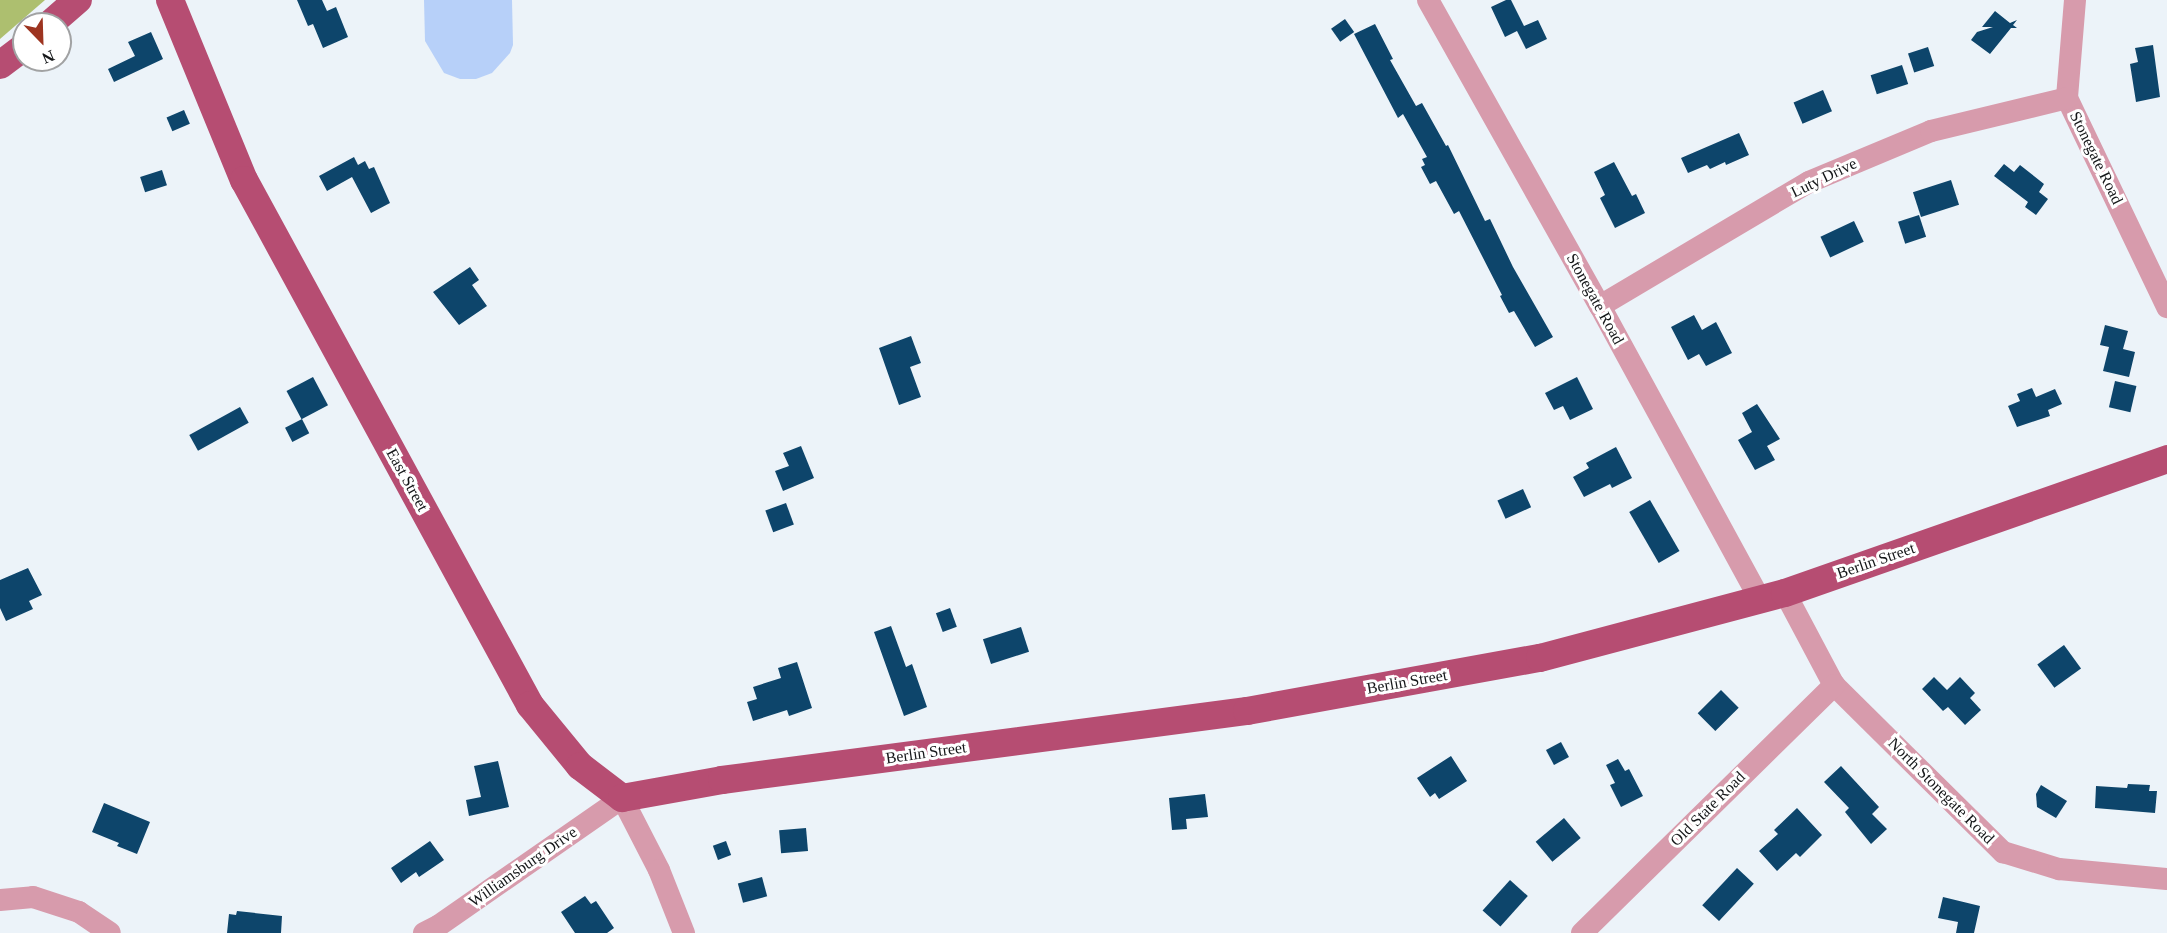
<!DOCTYPE html>
<style>
body{margin:0}
#map{position:relative;width:2167px;height:933px;overflow:hidden;background:#ecf3f9;font-family:Georgia,serif}
div>[style]{position:absolute}
[style*='--x']{left:calc(var(--x)*1px);top:calc(var(--y)*1px);width:calc(var(--w)*1px);rotate:calc(var(--a)*1deg)}
.forest>*{inset:0;background:#adbf6f}
.water>*{inset:0;background:#b7d0f9}
.building>*{inset:0;background:#0d456b;transform-origin:0 0}
.minor>*{height:22px;margin:-11px;padding:0 11px;transform-origin:11px;border-radius:11px;background:#d79bac}
.major>*{height:28px;margin:-14px;padding:0 14px;transform-origin:14px;border-radius:14px;background:#b64d72}
span{translate:-50% -50%;white-space:nowrap;text-align:center;line-height:1.15;-webkit-text-stroke:6px #fff;paint-order:stroke}
.street-label{font-size:16px;color:#151719}
.north{position:absolute;left:12px;top:12px;width:60px;height:60px;box-sizing:border-box;background:#fff;border:2px solid #a1a2a3;border-radius:50%;rotate:157deg;font-size:16px;font-weight:700;line-height:24px;text-align:center;color:#151719}
.north::after{content:'';display:block;margin:auto;width:21px;height:27px;background:#9d3420;clip-path:polygon(50% 0,100% 100%,50% 72%,0 100%)}
</style>
<div id="map">
<div class="forest">
<div style="clip-path:polygon(0 0,45px 0,0 39px)"></div>
</div>
<div class="water">
<div style="clip-path:polygon(424px 0,512px 0,513px 45px,510px 53px,492px 73px,476px 79px,460px 79px,444px 73px,425px 41px)"></div>
</div>
<div class="building">
<div style="clip-path:polygon(297px 0,322px 0,327px 11px,336px 7px,348px 37px,323px 48px,313px 24px,308px 26px)"></div>
<div style="clip-path:polygon(1506px 0,1511px 0,1524px 26px,1538px 20px,1547px 39px,1526px 49px,1517px 31px,1505px 37px,1491px 7px)"></div>
<div style="clip-path:polygon(1995px 11px,2010px 23px,2017px 20px,2013px 25px,2017px 28px,2011px 28px,1990px 54px,1971px 40px,1977px 32px,1993px 27px,1982px 27px)"></div>
<div style="left:1345px;top:19px;width:16px;height:17px;rotate:55deg"></div>
<div style="clip-path:polygon(1375px 24px,1393px 59px,1390px 60px,1416px 106px,1422px 103px,1446px 146px,1448px 145px,1485px 221px,1490px 219px,1513px 267px,1553px 337px,1535px 347px,1514px 311px,1509px 313px,1500px 296px,1502px 295px,1459px 211px,1454px 214px,1436px 181px,1430px 184px,1421px 167px,1425px 165px,1422px 159px,1427px 157px,1403px 114px,1398px 118px,1354px 34px)"></div>
<div style="clip-path:polygon(151px 32px,163px 59px,114px 82px,108px 69px,135px 56px,128px 42px)"></div>
<div style="clip-path:polygon(2153px 45px,2160px 97px,2136px 102px,2130px 64px,2138px 62px,2135px 48px)"></div>
<div style="left:1928px;top:47px;width:20px;height:21px;rotate:72deg"></div>
<div style="left:1902px;top:65px;width:20px;height:33px;rotate:72deg"></div>
<div style="left:1823px;top:90px;width:23px;height:32px;rotate:67deg"></div>
<div style="left:184px;top:110px;width:15px;height:19px;rotate:67deg"></div>
<div style="clip-path:polygon(1739px 133px,1749px 155px,1726px 165px,1725px 162px,1710px 169px,1707px 165px,1688px 173px,1681px 158px)"></div>
<div style="clip-path:polygon(354px 157px,358px 165px,365px 161px,369px 169px,374px 167px,390px 203px,371px 213px,352px 177px,327px 191px,319px 176px)"></div>
<div style="clip-path:polygon(1614px 162px,1632px 196px,1636px 194px,1645px 213px,1615px 228px,1600px 198px,1605px 195px,1594px 172px)"></div>
<div style="clip-path:polygon(2004px 164px,2014px 172px,2020px 165px,2044px 184px,2039px 192px,2048px 199px,2036px 215px,2025px 207px,2028px 202px,1994px 176px)"></div>
<div style="left:162px;top:170px;width:16px;height:23px;rotate:72deg"></div>
<div style="left:1951px;top:180px;width:26px;height:40px;rotate:72deg"></div>
<div style="left:1919px;top:215px;width:23px;height:22px;rotate:72deg"></div>
<div style="left:1854px;top:221px;width:23px;height:37px;rotate:65deg"></div>
<div style="clip-path:polygon(470px 267px,479px 280px,472px 285px,487px 306px,459px 325px,433px 292px)"></div>
<div style="clip-path:polygon(1694px 315px,1702px 330px,1716px 322px,1732px 353px,1706px 366px,1699px 354px,1688px 360px,1671px 327px)"></div>
<div style="clip-path:polygon(2105px 325px,2128px 331px,2123px 349px,2135px 352px,2129px 377px,2103px 371px,2109px 347px,2100px 345px)"></div>
<div style="clip-path:polygon(911px 336px,921px 363px,910px 367px,921px 397px,899px 405px,879px 348px)"></div>
<div style="left:313px;top:377px;width:32px;height:30px;rotate:62deg"></div>
<div style="clip-path:polygon(1577px 377px,1593px 409px,1570px 420px,1563px 406px,1554px 410px,1545px 393px)"></div>
<div style="left:2115px;top:381px;width:22px;height:27px;rotate:13deg"></div>
<div style="clip-path:polygon(2032px 388px,2036px 397px,2055px 389px,2062px 404px,2048px 410px,2050px 416px,2017px 427px,2008px 406px,2020px 401px,2017px 394px)"></div>
<div style="clip-path:polygon(1757px 404px,1780px 439px,1767px 446px,1775px 460px,1755px 470px,1738px 440px,1752px 432px,1742px 413px)"></div>
<div style="left:240px;top:407px;width:18px;height:58px;rotate:61deg"></div>
<div style="left:302px;top:419px;width:16px;height:19px;rotate:63deg"></div>
<div style="clip-path:polygon(801px 446px,814px 478px,783px 491px,775px 471px,789px 466px,783px 453px)"></div>
<div style="clip-path:polygon(1616px 447px,1632px 478px,1612px 488px,1610px 484px,1584px 497px,1573px 477px,1589px 468px,1586px 463px)"></div>
<div style="left:1523px;top:489px;width:20px;height:28px;rotate:66deg"></div>
<div style="left:1650px;top:500px;width:59px;height:24px;rotate:60deg"></div>
<div style="left:786px;top:503px;width:23px;height:22px;rotate:70deg"></div>
<div style="clip-path:polygon(28px 568px,42px 595px,29px 601px,33px 609px,6px 621px,0 608px,0 580px)"></div>
<div style="left:950px;top:608px;width:20px;height:15px;rotate:70deg"></div>
<div style="clip-path:polygon(891px 626px,906px 667px,912px 664px,927px 707px,904px 716px,874px 632px)"></div>
<div style="left:1021px;top:627px;width:26px;height:40px;rotate:72deg"></div>
<div style="left:2064px;top:645px;width:29px;height:33px;rotate:54deg"></div>
<div style="clip-path:polygon(797px 662px,812px 708px,789px 716px,787px 710px,753px 721px,747px 702px,757px 699px,753px 687px,781px 678px,778px 668px)"></div>
<div style="clip-path:polygon(1934px 677px,1947px 690px,1960px 677px,1975px 693px,1970px 698px,1981px 710px,1965px 725px,1948px 707px,1943px 711px,1922px 689px)"></div>
<div style="left:1721px;top:690px;width:25px;height:33px;rotate:45deg"></div>
<div style="left:1561px;top:742px;width:17px;height:17px;rotate:62deg"></div>
<div style="clip-path:polygon(1451px 756px,1467px 781px,1439px 799px,1435px 793px,1430px 797px,1417px 778px)"></div>
<div style="clip-path:polygon(1618px 759px,1625px 771px,1629px 769px,1643px 796px,1621px 807px,1610px 785px,1615px 783px,1606px 765px)"></div>
<div style="clip-path:polygon(498px 761px,509px 807px,469px 816px,466px 800px,481px 797px,474px 766px)"></div>
<div style="clip-path:polygon(1841px 766px,1879px 807px,1872px 814px,1887px 829px,1871px 844px,1845px 812px,1849px 808px,1824px 782px)"></div>
<div style="clip-path:polygon(2128px 784px,2150px 785px,2149px 791px,2157px 791px,2155px 813px,2095px 808px,2096px 786px,2127px 788px)"></div>
<div style="clip-path:polygon(2041px 785px,2067px 801px,2056px 818px,2037px 807px,2036px 794px)"></div>
<div style="clip-path:polygon(1205px 794px,1208px 817px,1186px 819px,1187px 829px,1172px 830px,1169px 798px)"></div>
<div style="clip-path:polygon(104px 803px,150px 822px,137px 854px,117px 846px,119px 843px,92px 832px)"></div>
<div style="clip-path:polygon(1797px 808px,1822px 835px,1800px 857px,1796px 853px,1777px 871px,1759px 851px,1778px 834px,1774px 830px)"></div>
<div style="left:1564px;top:818px;width:26px;height:37px;rotate:50deg"></div>
<div style="left:806px;top:828px;width:23px;height:27px;rotate:85deg"></div>
<div style="clip-path:polygon(430px 841px,444px 860px,419px 877px,416px 872px,401px 883px,391px 868px)"></div>
<div style="left:726px;top:841px;width:15px;height:14px;rotate:70deg"></div>
<div style="left:1737px;top:868px;width:23px;height:51px;rotate:43deg"></div>
<div style="left:762px;top:877px;width:20px;height:25px;rotate:75deg"></div>
<div style="left:1510px;top:880px;width:24px;height:41px;rotate:42deg"></div>
<div style="clip-path:polygon(585px 896px,591px 904px,596px 901px,614px 928px,607px 933px,575px 933px,561px 912px)"></div>
<div style="clip-path:polygon(1943px 897px,1980px 906px,1974px 933px,1956px 933px,1958px 922px,1938px 918px)"></div>
<div style="clip-path:polygon(237px 911px,282px 916px,281px 933px,227px 933px,229px 914px,236px 915px)"></div>
</div>
<div class="minor">
<div style="--x:1428;--y:0;--w:351;--a:60.7"></div>
<div style="--x:1600;--y:306;--w:334;--a:61.4"></div>
<div style="--x:2075;--y:0;--w:98;--a:94.7"></div>
<div style="--x:2067;--y:98;--w:232;--a:64.4"></div>
<div style="--x:1600;--y:306;--w:243;--a:-30.7"></div>
<div style="--x:1809;--y:182;--w:132;--a:-22.7"></div>
<div style="--x:1931;--y:131;--w:140;--a:-13.6"></div>
<div style="--x:1785;--y:593;--w:104;--a:62"></div>
<div style="--x:1834;--y:685;--w:238;--a:44.7"></div>
<div style="--x:2003;--y:852;--w:59;--a:16.9"></div>
<div style="--x:2059;--y:869;--w:108;--a:5.3"></div>
<div style="--x:0;--y:900;--w:33;--a:-5"></div>
<div style="--x:33;--y:897;--w:48;--a:18.1"></div>
<div style="--x:79;--y:912;--w:37;--a:34"></div>
<div style="--x:424;--y:933;--w:16;--a:-27"></div>
<div style="--x:438;--y:926;--w:224;--a:-34.8"></div>
<div style="--x:622;--y:798;--w:81;--a:62.8"></div>
<div style="--x:659;--y:870;--w:68;--a:68.4"></div>
<div style="--x:1582;--y:933;--w:354;--a:-44.5"></div>
</div>
<div class="major">
<div style="--x:170;--y:0;--w:195;--a:67.7"></div>
<div style="--x:244;--y:180;--w:598;--a:61.42"></div>
<div style="--x:530;--y:705;--w:79;--a:50.7"></div>
<div style="--x:580;--y:766;--w:53;--a:37.3"></div>
<div style="--x:622;--y:798;--w:102;--a:-10.2"></div>
<div style="--x:722;--y:780;--w:530;--a:-7.49"></div>
<div style="--x:1247;--y:711;--w:298;--a:-10.3"></div>
<div style="--x:1540;--y:658;--w:253;--a:-14.9"></div>
<div style="--x:1785;--y:593;--w:405;--a:-19.3"></div>
<div style="--x:50;--y:24;--w:37;--a:-41"></div>
<div style="--x:0;--y:65;--w:30;--a:-37"></div>
</div>
<div class="street-label">
<span style="left:2096px;top:158px;rotate:64deg">Stonegate Road</span>
<span style="left:1824px;top:178px;rotate:-26deg">Luty Drive</span>
<span style="left:1595px;top:299px;rotate:61deg">Stonegate Road</span>
<span style="left:407px;top:480px;rotate:61deg">East Street</span>
<span style="left:1876px;top:561px;rotate:-19deg">Berlin Street</span>
<span style="left:1407px;top:682px;rotate:-10deg">Berlin Street</span>
<span style="left:926px;top:753px;rotate:-8deg">Berlin Street</span>
<span style="left:1941px;top:791px;rotate:45deg">North Stonegate Road</span>
<span style="left:1708px;top:809px;rotate:-45deg">Old State Road</span>
<span style="left:523px;top:867px;rotate:-35deg">Williamsburg Drive</span>
</div>
<div class="north">N</div>
</div>
